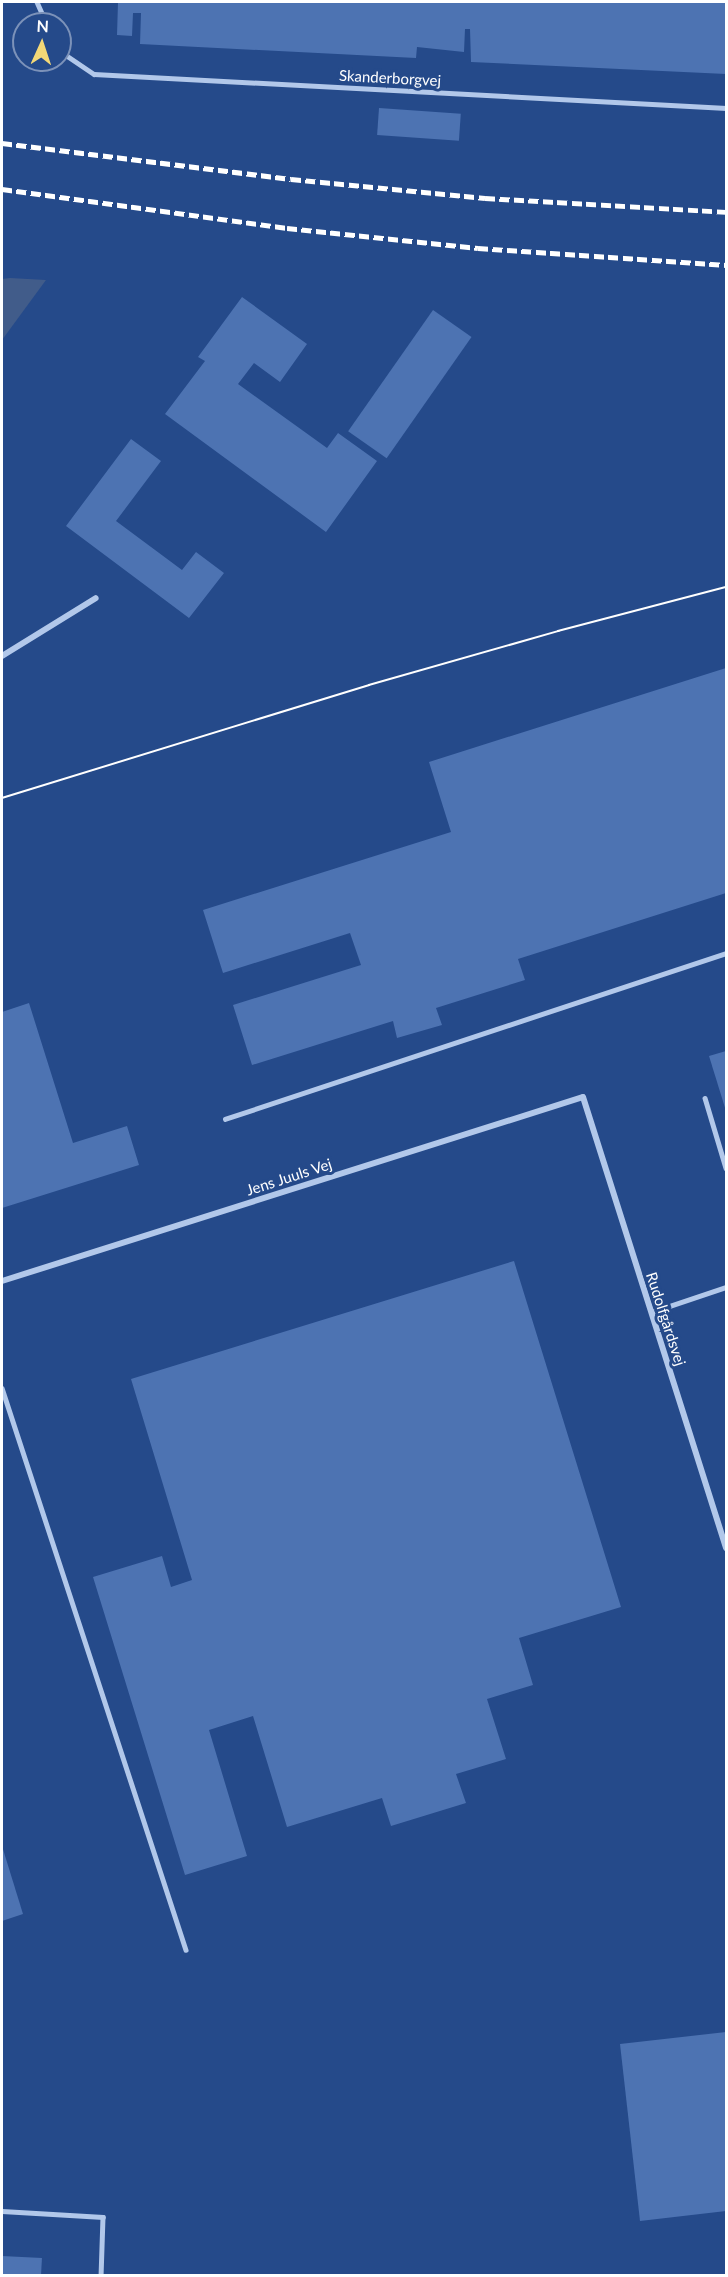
<!DOCTYPE html>
<meta charset="utf-8">
<style>
body{margin:0}
#map{position:relative;width:728px;height:2277px;overflow:hidden;background:#254a8a;font-family:Lato,sans-serif}
div>[style]{position:absolute}
[style*='--x']{left:calc(var(--x)*1px);top:calc(var(--y)*1px);width:calc(var(--w)*1px);rotate:calc(var(--a)*1deg)}
.water>*{inset:0;background:#415c8a}
.building>*{inset:0;background:#4d73b2;transform-origin:0 0}
.lane>*{height:4.5px;margin:-2.25px;padding:0 2.25px;transform-origin:2.25px;border-radius:2.25px;background:#b2c8ea}
.street>*{height:6px;margin:-3px;padding:0 3px;transform-origin:3px;border-radius:3px;background:#b2c8ea}
.tram>*{height:1.5px;margin:-0.75px;padding:0 0.75px;transform-origin:0.75px;border-radius:0.75px;background:#fff}
.rail>*{height:4.5px;margin-top:-2.25px;transform-origin:0;background:repeating-linear-gradient(90deg,#fff 0 10px,transparent 0 14.5px)}
span{translate:-50% -50%;white-space:nowrap;text-align:center;line-height:1.15;-webkit-text-stroke:6px #254a8a;paint-order:stroke}
.street-label{font-size:15px;color:#fff}
.frame{position:absolute;inset:0;border:3px solid #fff;pointer-events:none}
.north{position:absolute;left:12px;top:12px;width:60px;height:60px;box-sizing:border-box;background:#254a8a;border:2px solid #7c92b9;border-radius:50%;rotate:3deg;font-size:16px;font-weight:700;line-height:24px;text-align:center;color:#fff}
.north::after{content:'';display:block;margin:auto;width:21px;height:27px;background:#f3d877;clip-path:polygon(50% 0,100% 100%,50% 72%,0 100%)}
</style>
<div id="map">
<div class="water">
<div style="clip-path:polygon(10px 278px,46px 280px,2px 340px,2px 279px)"></div>
</div>
<div class="building">
<div style="clip-path:polygon(118px 2px,726px 2px,726px 74px,471px 62px,470px 29px,465px 29px,464px 52px,417px 47px,416px 58px,140px 44px,141px 13px,133px 13px,132px 36px,117px 35px)"></div>
<div style="left:379px;top:108px;width:82px;height:27px;rotate:4deg"></div>
<div style="clip-path:polygon(242px 297px,307px 344px,280px 382px,254px 363px,238px 384px,327px 448px,338px 433px,377px 461px,326px 532px,165px 414px,205px 361px,198px 357px)"></div>
<div style="left:433px;top:310px;width:47px;height:148px;rotate:35deg"></div>
<div style="clip-path:polygon(131px 439px,161px 461px,116px 521px,182px 570px,196px 552px,224px 573px,189px 618px,66px 526px)"></div>
<div style="clip-path:polygon(726px 668px,726px 893px,518px 959px,525px 980px,436px 1008px,442px 1025px,397px 1038px,393px 1021px,252px 1065px,233px 1005px,361px 965px,350px 933px,223px 973px,203px 910px,451px 832px,429px 762px)"></div>
<div style="clip-path:polygon(29px 1003px,73px 1143px,127px 1126px,139px 1165px,2px 1208px,2px 1012px)"></div>
<div style="clip-path:polygon(726px 1051px,726px 1111px,709px 1056px)"></div>
<div style="clip-path:polygon(514px 1261px,621px 1607px,519px 1638px,533px 1685px,487px 1699px,506px 1759px,456px 1774px,466px 1803px,391px 1826px,382px 1798px,287px 1827px,253px 1716px,209px 1730px,247px 1856px,185px 1875px,93px 1577px,162px 1556px,171px 1587px,192px 1580px,131px 1379px)"></div>
<div style="clip-path:polygon(2px 1846px,23px 1914px,2px 1921px)"></div>
<div style="clip-path:polygon(726px 2032px,726px 2211px,640px 2221px,620px 2044px)"></div>
<div style="left:2px;top:2256px;width:40px;height:20px;rotate:3deg"></div>
</div>
<div class="lane">
<div style="--x:37;--y:2;--w:24;--a:66"></div>
<div style="--x:60;--y:51;--w:41;--a:34.1"></div>
<div style="--x:94;--y:74;--w:633;--a:3.08"></div>
<div style="--x:705;--y:1098;--w:73;--a:73.3"></div>
<div style="--x:225;--y:1119;--w:528;--a:-18.33"></div>
<div style="--x:652;--y:1312;--w:78;--a:-18.7"></div>
<div style="--x:2;--y:1388;--w:591;--a:71.87"></div>
<div style="--x:2;--y:2211;--w:101;--a:3.4"></div>
<div style="--x:103;--y:2217;--w:59;--a:91.9"></div>
</div>
<div class="street">
<div style="--x:2;--y:656;--w:110;--a:-31.7"></div>
<div style="--x:2;--y:1281;--w:609;--a:-17.57"></div>
<div style="--x:583;--y:1097;--w:473;--a:72.4"></div>
</div>
<div class="tram">
<div style="--x:2;--y:798;--w:384;--a:-17.1"></div>
<div style="--x:369;--y:685;--w:197;--a:-15.9"></div>
<div style="--x:558;--y:631;--w:174;--a:-14.7"></div>
</div>
<div class="rail">
<div style="--x:2;--y:143;--w:291;--a:7.1"></div>
<div style="--x:291;--y:179;--w:195;--a:5.6"></div>
<div style="--x:485;--y:198;--w:241;--a:3.3"></div>
<div style="--x:2;--y:189;--w:288;--a:7.8"></div>
<div style="--x:287;--y:228;--w:192;--a:6"></div>
<div style="--x:478;--y:248;--w:249;--a:3.9"></div>
</div>
<div class="street-label">
<span style="left:390px;top:78px;rotate:3deg">Skanderborgvej</span>
<span style="left:289px;top:1177px;rotate:-18deg">Jens Juuls Vej</span>
<span style="left:666px;top:1319px;rotate:72deg">Rudolfgårdsvej</span>
</div>
<div class="frame"></div>
<div class="north">N</div>
</div>
